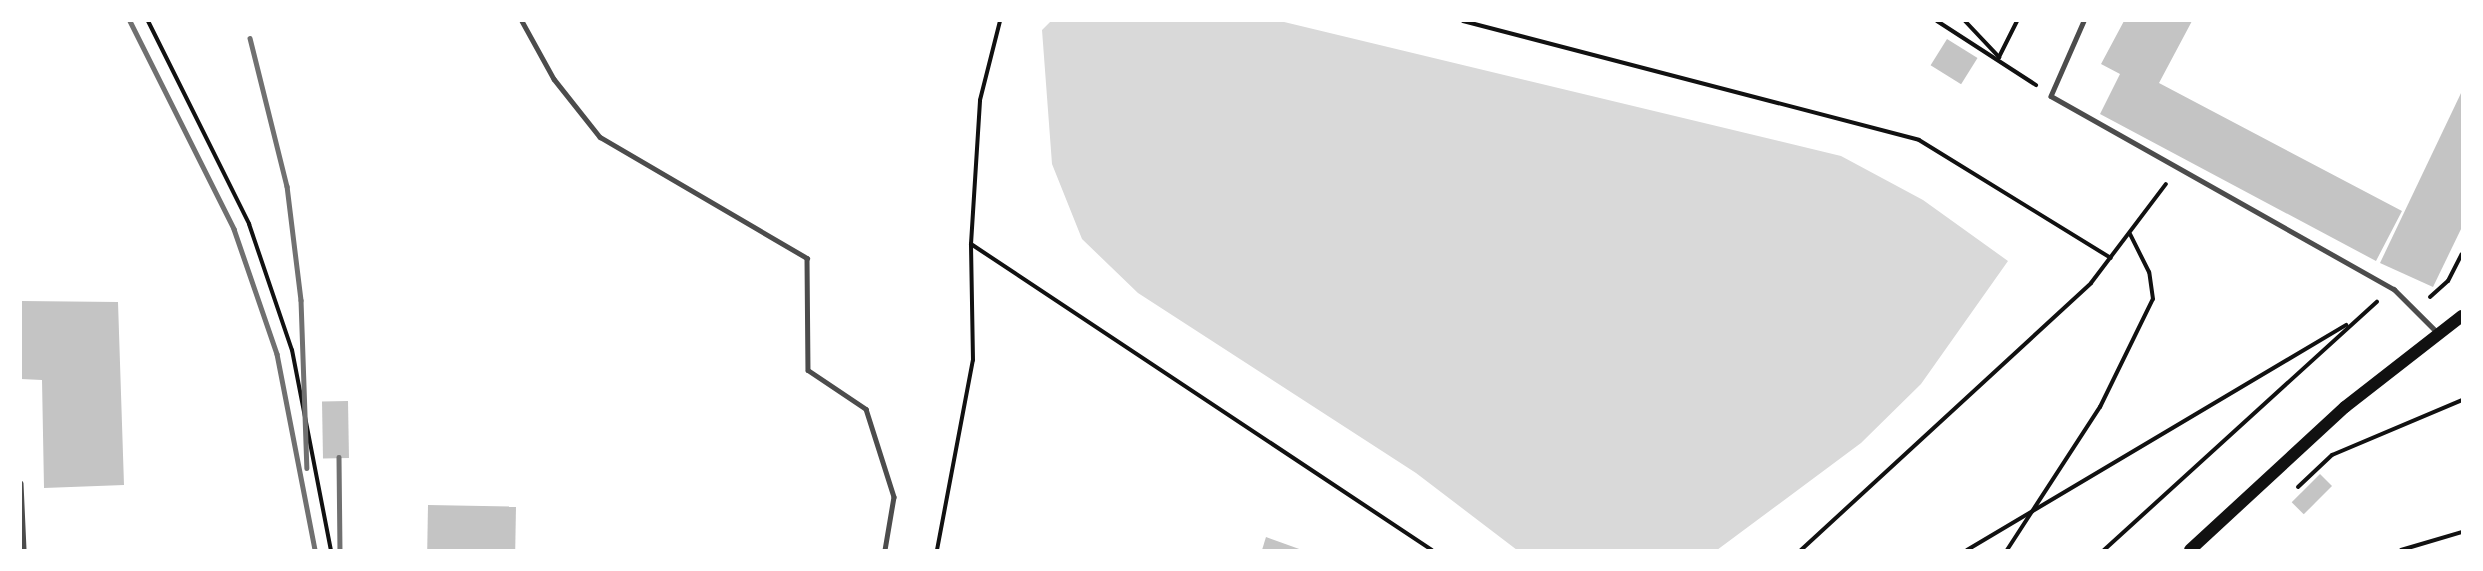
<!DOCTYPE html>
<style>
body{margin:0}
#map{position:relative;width:2483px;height:571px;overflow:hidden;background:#fff;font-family:Helvetica,sans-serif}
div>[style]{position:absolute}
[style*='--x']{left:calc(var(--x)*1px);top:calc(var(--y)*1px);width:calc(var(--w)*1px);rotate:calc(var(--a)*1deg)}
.water>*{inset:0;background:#d9d9d9}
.building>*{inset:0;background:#c4c4c4;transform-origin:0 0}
.path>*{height:4px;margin:-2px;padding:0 2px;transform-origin:2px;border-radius:2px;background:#111}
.service>*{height:4.5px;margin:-2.25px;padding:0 2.25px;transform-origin:2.25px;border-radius:2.25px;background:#4c4c4c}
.secondary>*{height:12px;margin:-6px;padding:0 6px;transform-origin:6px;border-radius:6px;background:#111}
.rail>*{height:4.5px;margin:-2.25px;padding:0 2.25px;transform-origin:2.25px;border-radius:2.25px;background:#707070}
span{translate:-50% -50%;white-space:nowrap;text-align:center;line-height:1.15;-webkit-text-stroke:4.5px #fff;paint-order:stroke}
.frame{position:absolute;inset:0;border:22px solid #fff;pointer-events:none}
</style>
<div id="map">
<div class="water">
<div style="clip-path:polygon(1051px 21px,1280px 21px,1841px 156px,1923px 200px,2008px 261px,1921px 384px,1861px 443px,1717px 550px,1517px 550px,1416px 473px,1138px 293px,1082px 239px,1052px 164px,1042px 30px)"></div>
</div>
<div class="building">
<div style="clip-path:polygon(2124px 21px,2192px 21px,2159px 83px,2402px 211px,2376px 261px,2100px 114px,2120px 74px,2101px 64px)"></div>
<div style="left:1947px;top:39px;width:36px;height:31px;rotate:32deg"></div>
<div style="clip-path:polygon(2462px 91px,2462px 227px,2433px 287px,2380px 263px)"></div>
<div style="clip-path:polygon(21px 301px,118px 302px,124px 485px,44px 488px,42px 380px,21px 379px)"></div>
<div style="left:348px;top:401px;width:57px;height:26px;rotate:89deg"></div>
<div style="left:2320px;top:474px;width:17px;height:40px;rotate:45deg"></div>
<div style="left:428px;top:505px;width:88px;height:45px;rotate:1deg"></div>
<div style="clip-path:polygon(1266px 537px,1302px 550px,1262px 550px)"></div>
</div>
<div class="path">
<div style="--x:148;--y:21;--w:227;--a:63.5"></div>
<div style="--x:249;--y:224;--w:133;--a:71.2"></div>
<div style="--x:292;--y:350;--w:204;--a:79"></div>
<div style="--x:1463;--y:21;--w:471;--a:14.6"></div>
<div style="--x:1919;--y:140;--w:225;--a:31.6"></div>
<div style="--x:1937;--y:21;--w:118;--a:32.9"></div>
<div style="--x:1965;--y:21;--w:50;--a:46.6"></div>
<div style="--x:1999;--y:57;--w:40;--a:-63.4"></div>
<div style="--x:971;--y:244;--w:553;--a:33.58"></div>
<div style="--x:2430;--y:297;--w:24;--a:-42"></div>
<div style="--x:2448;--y:281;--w:30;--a:-63"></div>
<div style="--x:2298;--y:487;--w:47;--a:-43.3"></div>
<div style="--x:2332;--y:455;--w:141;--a:-22.9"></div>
<div style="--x:937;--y:550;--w:193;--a:-79.3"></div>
<div style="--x:973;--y:360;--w:116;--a:-91"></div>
<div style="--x:971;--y:244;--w:144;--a:-86.4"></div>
<div style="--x:980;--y:100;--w:81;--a:-75.8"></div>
<div style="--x:1801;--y:550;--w:394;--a:-42.6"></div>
<div style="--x:2091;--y:283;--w:124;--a:-52.9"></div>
<div style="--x:1967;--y:550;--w:441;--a:-30.7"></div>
<div style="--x:2007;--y:550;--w:171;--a:-57"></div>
<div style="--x:2100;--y:407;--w:120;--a:-63.9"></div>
<div style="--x:2153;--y:299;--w:27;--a:-98"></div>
<div style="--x:2149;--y:272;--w:42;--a:-116.6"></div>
<div style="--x:2104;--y:550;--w:369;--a:-42.3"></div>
<div style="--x:2401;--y:550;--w:64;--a:-16.4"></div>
</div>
<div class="service">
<div style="--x:522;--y:21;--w:66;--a:61.1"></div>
<div style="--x:554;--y:79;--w:74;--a:51.6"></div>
<div style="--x:600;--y:137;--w:240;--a:30.3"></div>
<div style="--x:807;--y:258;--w:112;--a:89.5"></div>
<div style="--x:808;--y:370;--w:70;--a:33.9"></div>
<div style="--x:866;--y:409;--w:92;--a:72.3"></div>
<div style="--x:894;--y:497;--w:54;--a:99.6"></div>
<div style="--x:2084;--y:21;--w:82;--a:113.7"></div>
<div style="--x:2051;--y:96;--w:394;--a:29.4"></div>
<div style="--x:2394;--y:289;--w:62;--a:45"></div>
<div style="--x:21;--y:483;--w:67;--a:87.4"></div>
</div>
<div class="secondary">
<div style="--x:2190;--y:550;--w:211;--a:-42.7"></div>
<div style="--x:2345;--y:407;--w:148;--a:-37.9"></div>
</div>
<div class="rail">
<div style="--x:130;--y:21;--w:233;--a:63.4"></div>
<div style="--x:234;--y:229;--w:132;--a:71"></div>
<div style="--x:277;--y:354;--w:200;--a:79"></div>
<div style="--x:250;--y:38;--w:153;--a:76"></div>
<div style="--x:287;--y:186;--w:115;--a:83"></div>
<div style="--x:301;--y:300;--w:168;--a:88"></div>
<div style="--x:339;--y:457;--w:93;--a:89.4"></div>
</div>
<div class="frame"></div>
</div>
